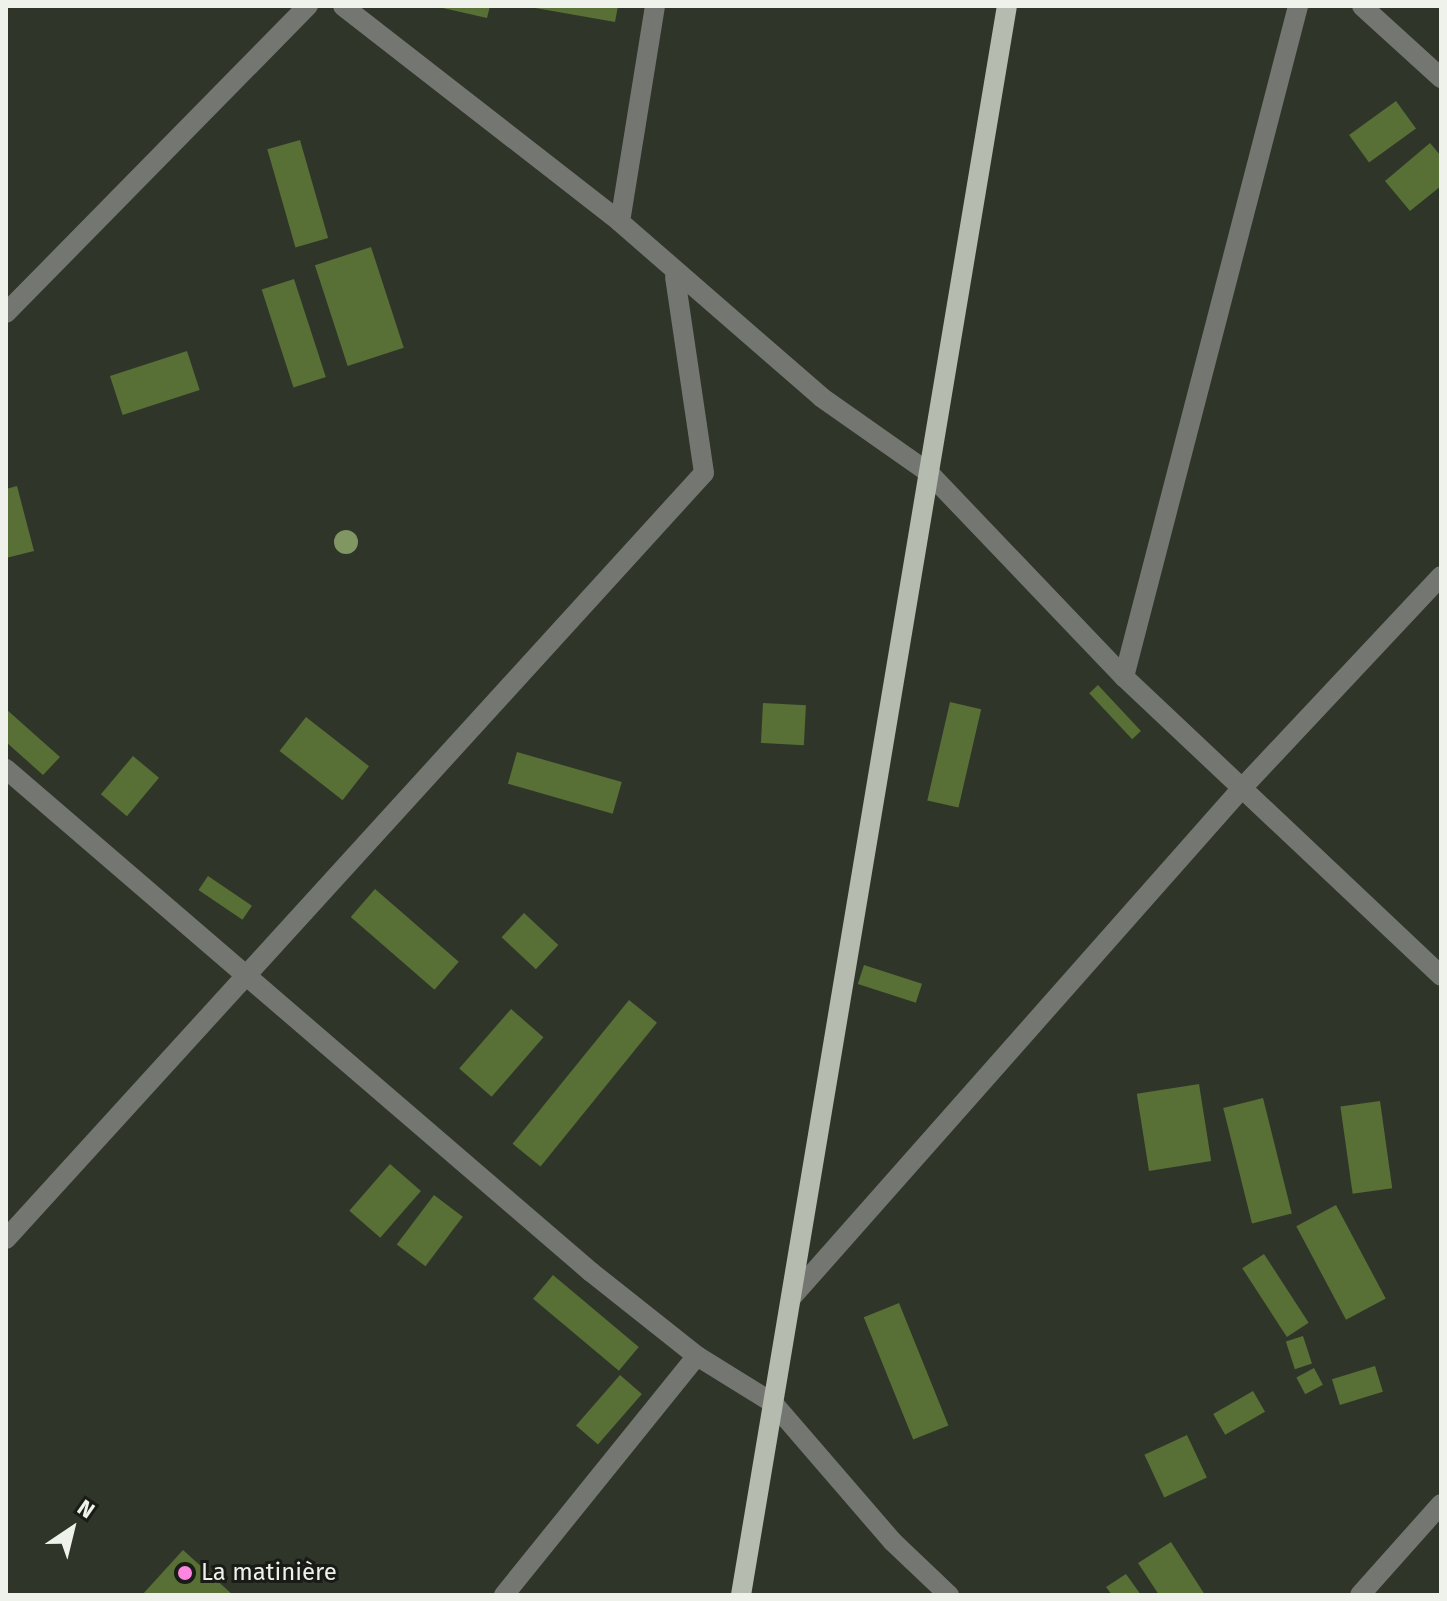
<!DOCTYPE html>
<meta charset="utf-8">
<style>
body{margin:0}
#map{position:relative;width:1447px;height:1601px;overflow:hidden;background:#2f3529;font-family:"Fira Sans",sans-serif}
div>[style]{position:absolute}
[style*='--x']{left:calc(var(--x)*1px);top:calc(var(--y)*1px);width:calc(var(--w)*1px);rotate:calc(var(--a)*1deg)}
.building>*{inset:0;background:#586f36;transform-origin:0 0}
.minor>*{height:20px;margin:-10px;padding:0 10px;transform-origin:10px;border-radius:10px;background:#747771}
.major>*{height:20px;margin:-10px;padding:0 10px;transform-origin:10px;border-radius:10px;background:#b5bbaf}
.trees>*{width:24px;height:24px;margin:-12px;border-radius:50%;background:#809763}
.dots>*{width:22px;height:22px;translate:-50% -50%;box-sizing:border-box;border:4px solid #191b16;border-radius:50%}
span{translate:-50% -50%;white-space:nowrap;text-align:center;line-height:1.15;-webkit-text-stroke:6px #191b16;paint-order:stroke}
.poi-label{font-size:24px;color:#eef2ea}
.left{translate:0 -50%;text-align:left}
.frame{position:absolute;inset:0;border:8px solid #eef2ea;pointer-events:none}
.north{position:absolute;left:32px;top:1489px;width:80px;height:80px;-webkit-text-stroke:6px #191b16;paint-order:stroke;rotate:35deg;font-size:22px;font-weight:700;line-height:32px;text-align:center;color:#eef2ea}
.north::after{content:'';display:block;margin:auto;width:28px;height:36px;background:#eef2ea;clip-path:polygon(50% 0,100% 100%,50% 72%,0 100%)}
</style>
<div id="map">
<div class="building">
<div style="clip-path:polygon(434px 6px,490px 6px,487px 18px)"></div>
<div style="clip-path:polygon(524px 6px,618px 6px,615px 22px)"></div>
<div style="left:1396px;top:101px;width:34px;height:58px;rotate:54deg"></div>
<div style="left:300px;top:140px;width:102px;height:34px;rotate:74deg"></div>
<div style="clip-path:polygon(1430px 143px,1441px 156px,1441px 186px,1410px 211px,1385px 181px)"></div>
<div style="left:371px;top:247px;width:106px;height:59px;rotate:72deg"></div>
<div style="left:294px;top:279px;width:103px;height:34px;rotate:72deg"></div>
<div style="left:187px;top:351px;width:41px;height:81px;rotate:72deg"></div>
<div style="clip-path:polygon(17px 486px,34px 551px,6px 558px,6px 489px)"></div>
<div style="left:1098px;top:685px;width:63px;height:12px;rotate:47deg"></div>
<div style="left:950px;top:702px;width:32px;height:101px;rotate:13deg"></div>
<div style="left:763px;top:703px;width:43px;height:40px;rotate:3deg"></div>
<div style="clip-path:polygon(6px 709px,60px 757px,43px 775px,6px 742px)"></div>
<div style="left:306px;top:717px;width:80px;height:43px;rotate:38deg"></div>
<div style="left:517px;top:752px;width:109px;height:33px;rotate:16deg"></div>
<div style="left:133px;top:756px;width:34px;height:50px;rotate:40deg"></div>
<div style="left:208px;top:876px;width:53px;height:17px;rotate:34deg"></div>
<div style="left:375px;top:889px;width:111px;height:37px;rotate:41deg"></div>
<div style="left:524px;top:913px;width:47px;height:33px;rotate:43deg"></div>
<div style="left:864px;top:965px;width:61px;height:20px;rotate:18deg"></div>
<div style="left:629px;top:1000px;width:36px;height:185px;rotate:39deg"></div>
<div style="left:511px;top:1009px;width:43px;height:79px;rotate:41deg"></div>
<div style="left:1199px;top:1084px;width:78px;height:63px;rotate:81deg"></div>
<div style="left:1263px;top:1098px;width:119px;height:41px;rotate:76deg"></div>
<div style="left:1380px;top:1101px;width:88px;height:40px;rotate:82deg"></div>
<div style="left:390px;top:1164px;width:41px;height:62px;rotate:41deg"></div>
<div style="left:434px;top:1195px;width:36px;height:62px;rotate:37deg"></div>
<div style="left:1336px;top:1205px;width:106px;height:45px;rotate:62deg"></div>
<div style="left:1264px;top:1254px;width:82px;height:26px;rotate:57deg"></div>
<div style="left:553px;top:1275px;width:112px;height:31px;rotate:40deg"></div>
<div style="left:899px;top:1303px;width:132px;height:38px;rotate:68deg"></div>
<div style="left:1303px;top:1336px;width:29px;height:18px;rotate:72deg"></div>
<div style="left:1375px;top:1366px;width:27px;height:45px;rotate:73deg"></div>
<div style="left:1314px;top:1368px;width:19px;height:20px;rotate:62deg"></div>
<div style="left:620px;top:1375px;width:29px;height:67px;rotate:41deg"></div>
<div style="left:1253px;top:1391px;width:24px;height:46px;rotate:60deg"></div>
<div style="left:1187px;top:1435px;width:47px;height:47px;rotate:65deg"></div>
<div style="clip-path:polygon(1171px 1542px,1205px 1595px,1159px 1595px,1138px 1563px)"></div>
<div style="clip-path:polygon(183px 1550px,233px 1595px,142px 1595px)"></div>
<div style="clip-path:polygon(1126px 1574px,1141px 1595px,1112px 1595px,1106px 1587px)"></div>
</div>
<div class="minor">
<div style="--x:343;--y:6;--w:351;--a:37.9"></div>
<div style="--x:620;--y:222;--w:267;--a:41"></div>
<div style="--x:821;--y:397;--w:132;--a:35.1"></div>
<div style="--x:929;--y:473;--w:282;--a:46.3"></div>
<div style="--x:1124;--y:677;--w:436;--a:43.3"></div>
<div style="--x:1362;--y:6;--w:107;--a:42.3"></div>
<div style="--x:620;--y:222;--w:219;--a:-80.8"></div>
<div style="--x:6;--y:313;--w:431;--a:-45.5"></div>
<div style="--x:1124;--y:677;--w:693;--a:-75.46"></div>
<div style="--x:6;--y:769;--w:772;--a:40.69"></div>
<div style="--x:591;--y:1272;--w:135;--a:38.4"></div>
<div style="--x:697;--y:1356;--w:89;--a:31.7"></div>
<div style="--x:773;--y:1403;--w:182;--a:49.2"></div>
<div style="--x:892;--y:1541;--w:79;--a:43.5"></div>
<div style="--x:6;--y:1239;--w:1036;--a:-47.66"></div>
<div style="--x:704;--y:473;--w:198;--a:-98.4"></div>
<div style="--x:791;--y:1298;--w:682;--a:-48.51"></div>
<div style="--x:1243;--y:787;--w:289;--a:-46.8"></div>
<div style="--x:504;--y:1595;--w:307;--a:-51.1"></div>
<div style="--x:1360;--y:1595;--w:122;--a:-48.3"></div>
</div>
<div class="major">
<div style="--x:741;--y:1595;--w:1611;--a:-80.5"></div>
</div>
<div class="trees">
<div style="left:346px;top:542px"></div>
</div>
<div class="dots">
<div style="left:185px;top:1573px;background:#fe85e0"></div>
</div>
<div class="poi-label">
<span class="left" style="left:201px;top:1573px">La matinière</span>
</div>
<div class="frame"></div>
<div class="north">N</div>
</div>
